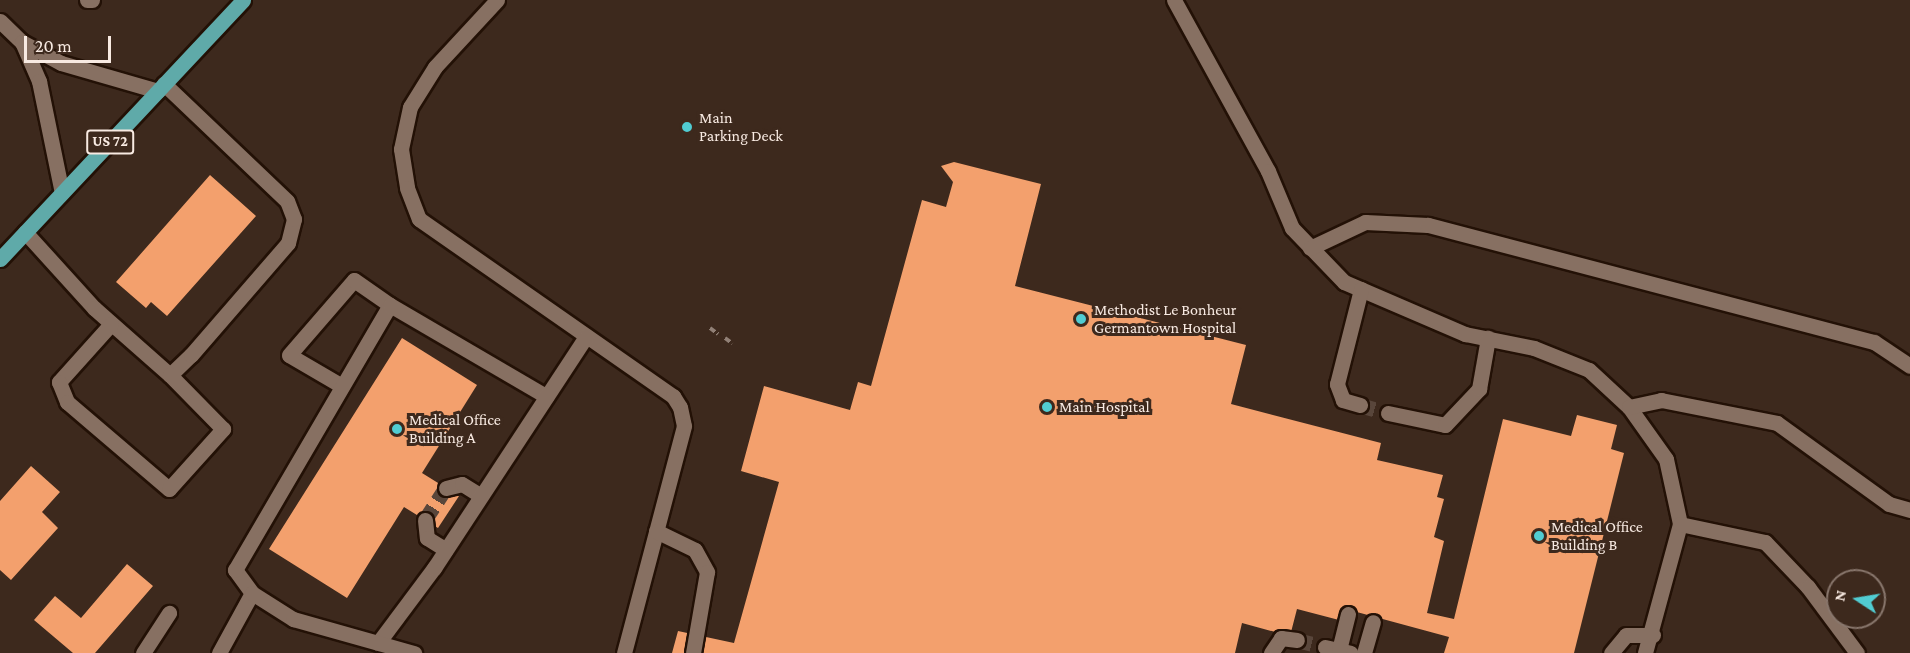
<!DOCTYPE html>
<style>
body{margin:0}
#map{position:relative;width:1910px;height:653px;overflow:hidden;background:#3d291d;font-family:"Crimson Pro",serif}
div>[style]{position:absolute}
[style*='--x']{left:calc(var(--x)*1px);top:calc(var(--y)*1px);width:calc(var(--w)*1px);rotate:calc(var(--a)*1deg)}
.building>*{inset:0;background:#f3a06d}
.minor-tunnel>*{height:15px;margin-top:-7.5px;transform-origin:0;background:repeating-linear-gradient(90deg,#59463b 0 15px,transparent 0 23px)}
.path>*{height:4px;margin-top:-2px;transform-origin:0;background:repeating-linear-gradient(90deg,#918076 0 6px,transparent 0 9px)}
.roads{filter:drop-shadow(2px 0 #231106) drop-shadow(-2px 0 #231106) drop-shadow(0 2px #231106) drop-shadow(0 -2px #231106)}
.minor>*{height:15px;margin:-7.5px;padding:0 7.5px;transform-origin:7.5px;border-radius:7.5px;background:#877062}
.major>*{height:15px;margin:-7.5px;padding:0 7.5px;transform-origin:7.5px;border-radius:7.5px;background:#5faaa9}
.dots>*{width:16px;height:16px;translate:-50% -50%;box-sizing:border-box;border:3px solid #3d291d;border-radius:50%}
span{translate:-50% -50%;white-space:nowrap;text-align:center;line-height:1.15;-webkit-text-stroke:6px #3d291d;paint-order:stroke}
.shield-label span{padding:2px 4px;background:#3d291d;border:2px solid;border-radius:4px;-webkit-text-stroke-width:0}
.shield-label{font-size:15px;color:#f8eae2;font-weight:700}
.poi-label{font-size:16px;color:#f8eae2}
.left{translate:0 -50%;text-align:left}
.north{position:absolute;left:1826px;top:569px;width:60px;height:60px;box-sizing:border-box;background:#3d291d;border:2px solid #88766c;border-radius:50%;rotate:282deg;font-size:16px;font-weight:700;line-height:24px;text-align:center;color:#f8eae2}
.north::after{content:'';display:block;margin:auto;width:21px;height:27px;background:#51ccd2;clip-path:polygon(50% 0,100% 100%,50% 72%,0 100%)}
.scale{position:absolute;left:24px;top:36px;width:87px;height:27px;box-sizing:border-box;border:3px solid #f8eae2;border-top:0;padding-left:8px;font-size:18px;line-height:21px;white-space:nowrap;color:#f8eae2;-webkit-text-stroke:4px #3d291d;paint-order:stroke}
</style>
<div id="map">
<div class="building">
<div style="clip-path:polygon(954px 162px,1041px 184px,1015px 286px,1246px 345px,1231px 404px,1381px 443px,1377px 460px,1443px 475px,1437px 497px,1444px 499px,1434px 537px,1444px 541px,1427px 613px,1454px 619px,1503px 419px,1571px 436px,1577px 415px,1617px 425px,1611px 449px,1624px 453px,1574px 653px,1444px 653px,1449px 637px,1342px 608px,1339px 620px,1297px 609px,1290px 636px,1242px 623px,1235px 653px,672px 653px,678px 631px,734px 643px,779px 482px,741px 471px,764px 386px,850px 410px,858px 382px,871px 386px,922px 200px,946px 207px,953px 182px,941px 166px)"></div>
<div style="clip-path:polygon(210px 175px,256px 216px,167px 316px,151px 302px,146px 308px,116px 282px)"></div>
<div style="clip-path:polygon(402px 338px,477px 385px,422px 473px,459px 496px,438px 528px,404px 507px,347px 598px,269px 549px)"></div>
<div style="clip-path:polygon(31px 466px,60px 492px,42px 512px,58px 528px,11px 580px,0 570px,0 501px)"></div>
<div style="clip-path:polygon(127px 564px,153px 586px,95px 653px,73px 653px,34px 620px,55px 596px,81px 618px)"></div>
</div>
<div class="minor-tunnel">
<div style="--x:1360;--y:405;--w:29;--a:16"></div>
<div style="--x:425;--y:520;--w:38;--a:-57"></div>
<div style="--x:1297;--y:640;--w:29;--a:14"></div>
</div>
<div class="path">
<div style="--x:710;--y:328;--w:10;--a:37"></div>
<div style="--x:725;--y:338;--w:9;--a:36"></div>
</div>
<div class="roads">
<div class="minor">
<div style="--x:87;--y:0;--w:5;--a:0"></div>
<div style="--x:497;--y:0;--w:91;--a:132.8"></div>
<div style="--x:435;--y:67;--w:47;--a:122"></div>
<div style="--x:410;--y:107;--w:43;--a:102.1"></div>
<div style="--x:401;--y:149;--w:39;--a:81"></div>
<div style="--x:407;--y:188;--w:33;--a:69"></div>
<div style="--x:419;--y:219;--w:310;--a:34.9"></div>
<div style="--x:673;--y:396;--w:13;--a:58"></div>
<div style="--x:680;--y:407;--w:19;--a:78"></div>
<div style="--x:684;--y:426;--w:235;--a:104.8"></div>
<div style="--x:1174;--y:0;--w:195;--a:61.2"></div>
<div style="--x:1268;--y:171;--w:62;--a:67.2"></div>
<div style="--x:1292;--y:228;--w:75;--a:46.1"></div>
<div style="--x:1344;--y:282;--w:132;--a:23.3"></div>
<div style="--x:1465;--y:334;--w:70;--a:11.5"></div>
<div style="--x:1534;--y:348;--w:59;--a:21.8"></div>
<div style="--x:1589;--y:370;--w:54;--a:42.8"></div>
<div style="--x:1629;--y:407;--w:64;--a:54.6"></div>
<div style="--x:1666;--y:459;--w:66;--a:77.8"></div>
<div style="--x:1680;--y:524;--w:134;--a:105.2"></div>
<div style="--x:0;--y:21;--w:30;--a:44"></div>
<div style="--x:22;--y:42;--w:44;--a:28.3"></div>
<div style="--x:61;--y:63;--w:101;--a:16.1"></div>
<div style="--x:22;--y:42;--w:43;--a:66.4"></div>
<div style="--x:39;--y:81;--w:114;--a:78.4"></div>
<div style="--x:25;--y:232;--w:103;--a:47.8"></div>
<div style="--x:94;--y:308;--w:101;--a:41.4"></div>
<div style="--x:170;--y:375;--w:29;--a:-44"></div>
<div style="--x:191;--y:355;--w:148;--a:-49.1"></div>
<div style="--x:288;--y:243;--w:25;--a:-76"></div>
<div style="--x:294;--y:219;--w:19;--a:-111"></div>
<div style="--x:287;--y:201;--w:170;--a:-136.4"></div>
<div style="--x:1310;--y:248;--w:61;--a:-25.3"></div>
<div style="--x:1365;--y:222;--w:63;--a:2.7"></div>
<div style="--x:1428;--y:225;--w:461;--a:14.7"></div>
<div style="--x:1874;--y:342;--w:43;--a:33.7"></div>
<div style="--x:111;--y:324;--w:78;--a:131.9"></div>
<div style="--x:59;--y:382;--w:22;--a:68"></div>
<div style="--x:67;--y:402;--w:134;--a:40.5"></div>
<div style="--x:169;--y:489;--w:81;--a:-48"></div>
<div style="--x:223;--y:429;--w:76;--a:-134.5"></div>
<div style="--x:342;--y:386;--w:61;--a:-149.7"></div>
<div style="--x:289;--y:355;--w:99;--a:-49.1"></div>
<div style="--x:354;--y:280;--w:44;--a:34.8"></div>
<div style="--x:1360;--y:405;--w:18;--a:-164"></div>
<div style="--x:1343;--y:400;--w:17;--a:-111"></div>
<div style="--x:1337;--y:384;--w:98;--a:-75.8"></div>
<div style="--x:1629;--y:407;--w:33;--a:-12"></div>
<div style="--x:1661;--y:400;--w:118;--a:11.2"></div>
<div style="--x:1777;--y:423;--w:138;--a:35.9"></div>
<div style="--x:1889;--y:504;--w:22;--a:16"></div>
<div style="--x:1388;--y:413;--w:58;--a:11.9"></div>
<div style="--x:1445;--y:425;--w:50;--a:-46.6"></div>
<div style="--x:1479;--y:389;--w:52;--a:-80"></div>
<div style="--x:446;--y:488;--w:16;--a:-14"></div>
<div style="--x:462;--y:484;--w:22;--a:32"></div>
<div style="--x:425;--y:520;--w:18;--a:84"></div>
<div style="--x:427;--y:538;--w:22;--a:32"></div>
<div style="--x:1680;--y:524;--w:87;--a:12"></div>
<div style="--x:1765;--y:542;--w:62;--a:46.3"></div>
<div style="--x:1808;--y:587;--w:82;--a:53.4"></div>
<div style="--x:656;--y:531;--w:43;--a:26"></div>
<div style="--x:695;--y:550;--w:25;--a:61"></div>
<div style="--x:707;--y:572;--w:82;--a:99.8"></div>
<div style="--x:252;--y:593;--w:29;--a:-126"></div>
<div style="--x:235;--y:570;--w:307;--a:-59.7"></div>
<div style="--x:390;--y:305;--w:181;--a:30.3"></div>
<div style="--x:378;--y:643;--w:94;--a:-53.3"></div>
<div style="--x:434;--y:568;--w:277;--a:-56.7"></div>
<div style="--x:1325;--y:647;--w:26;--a:13"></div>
<div style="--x:1339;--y:650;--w:37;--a:-76"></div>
<div style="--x:143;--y:653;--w:48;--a:-57"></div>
<div style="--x:219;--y:653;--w:68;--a:-61.2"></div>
<div style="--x:252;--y:593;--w:49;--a:32.4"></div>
<div style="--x:293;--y:619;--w:126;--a:15.7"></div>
<div style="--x:1271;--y:653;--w:18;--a:-56"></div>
<div style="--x:1281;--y:638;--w:16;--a:7"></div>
<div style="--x:1364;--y:653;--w:32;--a:-74"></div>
<div style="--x:1611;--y:653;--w:23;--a:-50"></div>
<div style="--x:1626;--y:635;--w:27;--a:0"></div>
</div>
<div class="major">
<div style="--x:0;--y:259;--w:355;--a:-46.8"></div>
</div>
</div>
<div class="dots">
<div style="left:687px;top:127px;background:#51ccd2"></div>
<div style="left:1081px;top:319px;background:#51ccd2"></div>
<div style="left:1047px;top:407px;background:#51ccd2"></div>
<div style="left:397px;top:429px;background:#51ccd2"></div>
<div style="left:1539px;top:536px;background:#51ccd2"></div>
</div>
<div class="shield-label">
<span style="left:110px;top:142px">US 72</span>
</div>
<div class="poi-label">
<span class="left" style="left:699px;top:127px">Main<br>Parking Deck</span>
<span class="left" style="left:1094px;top:319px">Methodist Le Bonheur<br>Germantown Hospital</span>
<span class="left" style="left:1059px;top:407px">Main Hospital</span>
<span class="left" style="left:409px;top:429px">Medical Office<br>Building A</span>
<span class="left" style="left:1551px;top:536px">Medical Office<br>Building B</span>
</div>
<div class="north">N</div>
<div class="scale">20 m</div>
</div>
